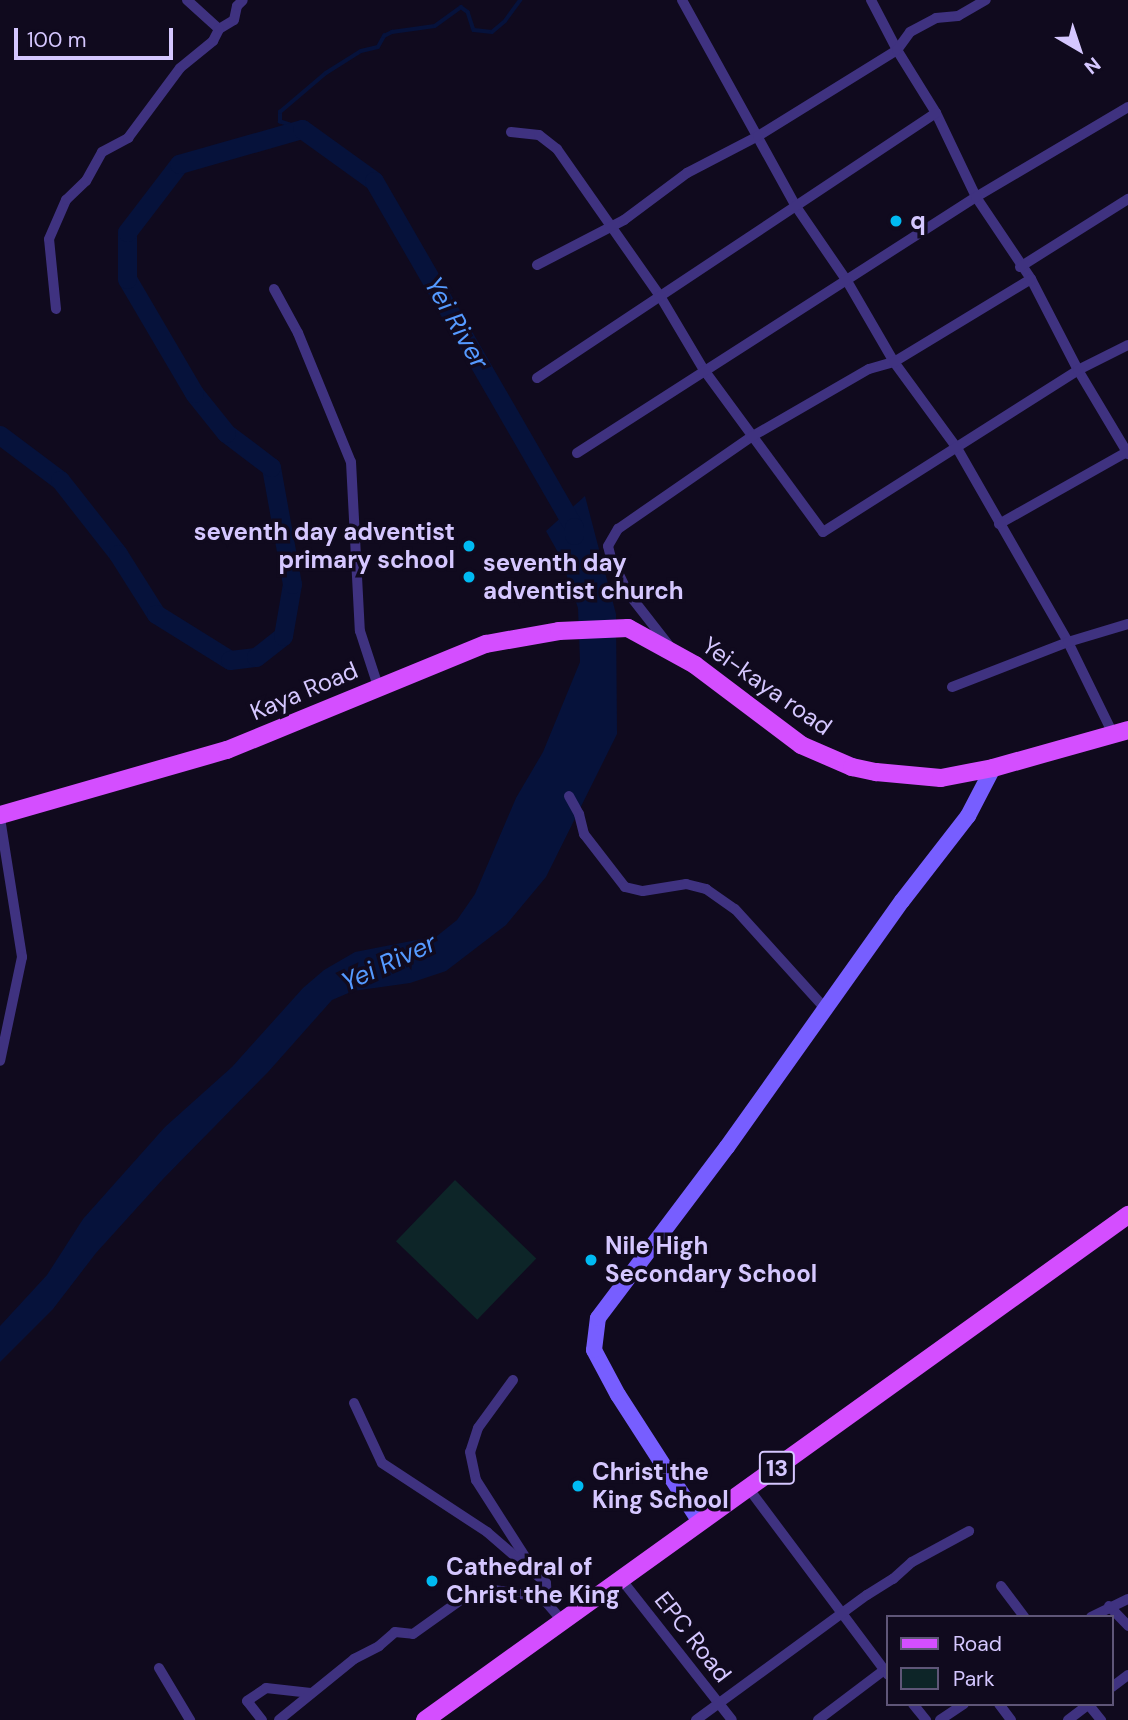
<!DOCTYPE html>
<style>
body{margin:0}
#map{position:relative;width:1128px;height:1720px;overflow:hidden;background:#100a1e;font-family:"DM Sans",sans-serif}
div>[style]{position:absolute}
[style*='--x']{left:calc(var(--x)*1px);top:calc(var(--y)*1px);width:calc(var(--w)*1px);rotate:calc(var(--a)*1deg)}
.green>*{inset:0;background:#0d2528;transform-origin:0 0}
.water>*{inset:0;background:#06123b}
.stream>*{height:3.5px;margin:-1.75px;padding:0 1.75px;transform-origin:1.75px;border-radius:1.75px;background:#06123b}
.river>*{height:19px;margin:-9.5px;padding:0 9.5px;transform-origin:9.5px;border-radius:9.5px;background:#06123b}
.street>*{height:10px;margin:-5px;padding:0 5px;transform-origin:5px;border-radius:5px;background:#3f3280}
.secondary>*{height:16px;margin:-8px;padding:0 8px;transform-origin:8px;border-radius:8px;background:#775eff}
.primary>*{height:18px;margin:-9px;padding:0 9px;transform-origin:9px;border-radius:9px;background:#d44eff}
.dots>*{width:19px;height:19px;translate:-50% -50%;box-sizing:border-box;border:4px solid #100a1e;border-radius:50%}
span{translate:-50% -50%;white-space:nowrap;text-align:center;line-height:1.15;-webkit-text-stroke:7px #100a1e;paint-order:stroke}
.shield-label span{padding:2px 5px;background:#100a1e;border:2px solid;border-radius:5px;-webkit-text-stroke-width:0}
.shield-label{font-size:23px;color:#d5c7ff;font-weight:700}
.poi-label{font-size:24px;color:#d5c7ff;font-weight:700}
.left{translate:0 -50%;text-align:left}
.right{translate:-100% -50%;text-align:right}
.street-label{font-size:24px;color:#d5c7ff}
.water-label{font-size:26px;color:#559aff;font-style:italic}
.legend{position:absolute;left:886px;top:1615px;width:228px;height:91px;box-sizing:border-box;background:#100a1e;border:2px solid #5f5678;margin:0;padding:9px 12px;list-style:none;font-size:21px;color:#d5c7ff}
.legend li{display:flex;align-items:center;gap:14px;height:35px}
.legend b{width:35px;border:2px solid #5f5678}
.north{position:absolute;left:1044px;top:14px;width:70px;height:70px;-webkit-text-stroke:5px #100a1e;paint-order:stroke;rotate:141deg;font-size:19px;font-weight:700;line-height:28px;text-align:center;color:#d5c7ff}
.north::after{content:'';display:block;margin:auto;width:24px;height:32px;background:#d5c7ff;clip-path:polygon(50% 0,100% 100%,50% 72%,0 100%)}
.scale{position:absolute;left:14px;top:28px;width:159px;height:32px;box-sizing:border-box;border:4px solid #d5c7ff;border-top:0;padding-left:9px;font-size:21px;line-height:24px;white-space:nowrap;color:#d5c7ff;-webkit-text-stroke:5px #100a1e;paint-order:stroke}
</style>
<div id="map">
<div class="green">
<div style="left:455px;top:1180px;width:113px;height:85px;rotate:44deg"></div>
</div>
<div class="water">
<div style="clip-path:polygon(585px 496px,616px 614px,617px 734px,546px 877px,506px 925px,446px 971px,410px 983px,353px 991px,332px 1000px,269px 1071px,163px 1179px,96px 1253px,53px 1309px,0 1362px,0 1326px,47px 1275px,83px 1219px,165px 1127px,232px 1067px,303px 988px,324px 970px,355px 952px,437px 936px,457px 920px,475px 894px,516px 798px,543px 752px,580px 662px,578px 608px,560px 556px,546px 531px)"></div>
</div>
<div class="stream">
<div style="--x:302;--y:129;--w:23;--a:-162"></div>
<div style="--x:280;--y:122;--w:10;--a:-90"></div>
<div style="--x:280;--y:112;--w:60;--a:-40.3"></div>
<div style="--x:326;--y:73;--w:41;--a:-32.2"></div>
<div style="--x:361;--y:51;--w:17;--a:-13"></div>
<div style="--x:378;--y:47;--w:13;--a:-61"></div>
<div style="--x:384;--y:36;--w:9;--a:-27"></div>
<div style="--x:392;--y:32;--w:43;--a:-7.9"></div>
<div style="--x:435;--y:26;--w:32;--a:-36"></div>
<div style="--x:461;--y:7;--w:9;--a:36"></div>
<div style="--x:468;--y:12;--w:19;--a:72"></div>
<div style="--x:474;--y:30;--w:18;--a:6"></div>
<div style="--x:492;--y:32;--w:17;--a:-40"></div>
<div style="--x:505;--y:21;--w:26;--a:-54"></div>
</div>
<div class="river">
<div style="--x:0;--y:435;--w:75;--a:36.9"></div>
<div style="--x:60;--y:480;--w:94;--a:51.9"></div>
<div style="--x:118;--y:554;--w:71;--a:57.7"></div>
<div style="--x:156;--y:614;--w:87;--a:31.9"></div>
<div style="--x:230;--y:660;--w:26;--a:-7"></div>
<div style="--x:256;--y:657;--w:34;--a:-38"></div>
<div style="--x:283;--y:636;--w:53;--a:-80.2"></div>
<div style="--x:292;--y:584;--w:119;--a:-100.2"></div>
<div style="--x:271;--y:467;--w:56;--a:-142.9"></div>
<div style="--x:226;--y:433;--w:51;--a:-128.7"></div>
<div style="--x:194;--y:393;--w:132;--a:-120.4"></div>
<div style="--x:127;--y:279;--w:47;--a:-90"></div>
<div style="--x:127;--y:232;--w:86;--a:-52.6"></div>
<div style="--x:179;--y:164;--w:128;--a:-15.9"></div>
<div style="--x:302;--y:129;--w:89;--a:35.8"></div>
<div style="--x:374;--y:181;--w:400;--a:60"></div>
<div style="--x:574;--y:527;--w:8;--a:90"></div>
</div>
<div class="street">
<div style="--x:187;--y:0;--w:43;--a:42.2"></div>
<div style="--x:219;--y:29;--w:17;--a:-31"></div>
<div style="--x:234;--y:20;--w:14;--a:-78"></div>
<div style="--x:237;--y:6;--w:8;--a:-45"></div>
<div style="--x:682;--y:0;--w:238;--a:61.1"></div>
<div style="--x:797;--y:208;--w:88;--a:55.6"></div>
<div style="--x:847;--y:281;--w:94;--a:59.9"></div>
<div style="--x:894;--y:362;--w:107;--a:53.8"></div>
<div style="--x:957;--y:448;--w:224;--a:60.2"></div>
<div style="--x:1068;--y:642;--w:102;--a:63.9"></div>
<div style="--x:871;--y:0;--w:56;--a:62.5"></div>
<div style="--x:897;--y:50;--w:74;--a:58.2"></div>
<div style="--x:936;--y:113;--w:93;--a:64.5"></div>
<div style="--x:976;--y:197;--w:99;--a:56.1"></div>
<div style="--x:1031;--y:279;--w:102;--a:62.7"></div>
<div style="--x:1078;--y:370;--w:98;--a:59.2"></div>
<div style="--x:511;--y:132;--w:28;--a:6"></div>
<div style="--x:539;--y:135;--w:23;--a:38"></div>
<div style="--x:557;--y:149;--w:179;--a:55"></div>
<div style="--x:660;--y:296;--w:86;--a:59.3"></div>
<div style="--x:704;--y:370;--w:201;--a:53.7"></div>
<div style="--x:823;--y:532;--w:302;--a:-32.4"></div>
<div style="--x:1078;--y:370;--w:56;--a:-26.6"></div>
<div style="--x:537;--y:265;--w:98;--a:-27.3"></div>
<div style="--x:624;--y:220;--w:79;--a:-36.7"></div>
<div style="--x:687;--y:173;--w:80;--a:-27.5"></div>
<div style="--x:758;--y:136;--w:163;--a:-31.7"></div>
<div style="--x:897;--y:50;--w:22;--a:-54"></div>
<div style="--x:910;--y:32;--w:30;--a:-28"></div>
<div style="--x:936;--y:18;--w:22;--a:-5"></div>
<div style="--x:958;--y:16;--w:32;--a:-30"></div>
<div style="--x:1020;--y:267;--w:128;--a:-32.2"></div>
<div style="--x:274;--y:289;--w:50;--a:61.4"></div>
<div style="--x:298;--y:333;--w:139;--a:67.7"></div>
<div style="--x:351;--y:462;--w:169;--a:87"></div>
<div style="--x:360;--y:631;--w:58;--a:71.9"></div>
<div style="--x:56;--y:309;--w:70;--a:-95.7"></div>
<div style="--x:49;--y:239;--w:43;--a:-66.4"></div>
<div style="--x:66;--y:200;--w:28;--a:-44"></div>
<div style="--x:86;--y:181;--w:33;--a:-61"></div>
<div style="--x:102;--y:152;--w:30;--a:-28"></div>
<div style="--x:128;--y:138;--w:87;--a:-53.4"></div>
<div style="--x:180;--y:68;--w:43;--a:-39.3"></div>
<div style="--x:213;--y:41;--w:13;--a:-63"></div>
<div style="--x:537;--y:378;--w:479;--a:-33.6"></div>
<div style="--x:577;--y:453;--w:474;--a:-32.7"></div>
<div style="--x:976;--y:197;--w:177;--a:-30.6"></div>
<div style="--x:999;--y:524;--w:147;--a:-29.4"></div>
<div style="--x:671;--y:648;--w:70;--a:-128"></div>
<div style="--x:628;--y:593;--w:39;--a:-116"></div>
<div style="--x:611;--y:558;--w:12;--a:-104"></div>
<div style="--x:608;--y:546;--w:20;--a:-60"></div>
<div style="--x:618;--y:529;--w:162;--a:-34.7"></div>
<div style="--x:751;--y:437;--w:136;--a:-30"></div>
<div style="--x:869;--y:369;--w:26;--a:-16"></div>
<div style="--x:894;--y:362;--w:160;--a:-31.2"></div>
<div style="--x:952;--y:687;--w:124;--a:-21.2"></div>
<div style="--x:1068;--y:642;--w:63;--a:-16.7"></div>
<div style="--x:569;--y:796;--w:21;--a:61"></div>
<div style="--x:579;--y:814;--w:21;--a:76"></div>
<div style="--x:584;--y:834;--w:67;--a:52.3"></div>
<div style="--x:625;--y:887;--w:18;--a:13"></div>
<div style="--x:643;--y:891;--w:44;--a:-9.2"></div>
<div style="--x:686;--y:884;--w:21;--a:14"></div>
<div style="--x:706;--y:889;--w:35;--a:35"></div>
<div style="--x:735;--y:909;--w:132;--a:47.8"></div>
<div style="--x:0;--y:818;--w:141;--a:81"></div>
<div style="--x:22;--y:957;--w:106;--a:101.9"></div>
<div style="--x:513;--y:1380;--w:59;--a:126.1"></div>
<div style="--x:478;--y:1428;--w:25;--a:108"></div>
<div style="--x:470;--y:1452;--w:29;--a:78"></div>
<div style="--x:476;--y:1480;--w:102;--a:57.4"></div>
<div style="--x:354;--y:1403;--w:66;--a:65"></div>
<div style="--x:382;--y:1463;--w:126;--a:33.3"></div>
<div style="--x:487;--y:1532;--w:78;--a:40.8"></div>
<div style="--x:546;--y:1583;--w:20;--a:87"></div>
<div style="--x:749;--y:1489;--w:232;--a:53.2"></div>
<div style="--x:621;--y:1579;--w:179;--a:51.8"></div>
<div style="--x:1001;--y:1586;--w:39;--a:53"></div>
<div style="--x:1109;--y:1606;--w:28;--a:46"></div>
<div style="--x:1091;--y:1617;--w:41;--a:-25.9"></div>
<div style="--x:159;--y:1668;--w:61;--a:59.2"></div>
<div style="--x:1112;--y:1687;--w:20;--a:-37"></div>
<div style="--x:913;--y:1704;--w:21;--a:51"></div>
<div style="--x:999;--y:1704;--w:20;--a:53"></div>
<div style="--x:1088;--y:1704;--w:21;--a:51"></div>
<div style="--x:262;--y:1720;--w:24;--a:-128"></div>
<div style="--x:247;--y:1701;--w:23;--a:-34"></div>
<div style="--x:266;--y:1688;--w:45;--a:6.3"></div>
<div style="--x:279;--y:1720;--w:97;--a:-39.1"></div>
<div style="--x:354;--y:1659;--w:28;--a:-27"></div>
<div style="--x:379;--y:1646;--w:21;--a:-41"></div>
<div style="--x:395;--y:1632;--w:18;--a:6"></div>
<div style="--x:413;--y:1634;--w:60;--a:-35.5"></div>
<div style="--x:462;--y:1599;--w:33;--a:-16"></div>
<div style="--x:494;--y:1590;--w:40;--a:8.5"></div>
<div style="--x:534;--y:1596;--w:15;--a:28"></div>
<div style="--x:547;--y:1603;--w:25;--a:50"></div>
<div style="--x:696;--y:1720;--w:212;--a:-36.2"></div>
<div style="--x:867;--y:1595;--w:31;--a:-32"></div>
<div style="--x:893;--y:1579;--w:25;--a:-42"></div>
<div style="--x:912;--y:1562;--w:65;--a:-28.5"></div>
<div style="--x:818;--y:1720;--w:83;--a:-37.1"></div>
<div style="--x:940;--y:1720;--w:29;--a:-34"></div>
<div style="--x:1068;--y:1720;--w:26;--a:-37"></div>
</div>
<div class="secondary">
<div style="--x:700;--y:1522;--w:151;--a:-122.8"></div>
<div style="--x:618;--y:1395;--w:51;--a:-118.1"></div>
<div style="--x:594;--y:1350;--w:32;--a:-83"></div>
<div style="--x:598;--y:1318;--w:214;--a:-53"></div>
<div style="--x:727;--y:1147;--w:302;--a:-54.6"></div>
<div style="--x:902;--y:901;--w:108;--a:-52.2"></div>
<div style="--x:968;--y:816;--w:54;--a:-62.5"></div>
</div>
<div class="primary">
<div style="--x:0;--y:815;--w:236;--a:-16"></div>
<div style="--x:227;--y:750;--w:280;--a:-22.3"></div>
<div style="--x:486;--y:644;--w:74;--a:-10.1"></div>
<div style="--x:559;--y:631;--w:69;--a:-2.5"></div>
<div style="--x:628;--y:628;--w:77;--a:28.9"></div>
<div style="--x:695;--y:665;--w:133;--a:37"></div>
<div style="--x:801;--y:745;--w:56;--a:23.3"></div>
<div style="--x:852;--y:767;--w:25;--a:12"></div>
<div style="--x:876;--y:772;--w:65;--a:5.3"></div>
<div style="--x:941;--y:778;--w:53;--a:-10.9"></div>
<div style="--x:993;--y:768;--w:140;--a:-15.7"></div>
<div style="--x:425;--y:1720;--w:866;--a:-35.69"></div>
</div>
<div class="dots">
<div style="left:896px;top:221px;background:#00baf2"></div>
<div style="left:469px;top:546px;background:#00baf2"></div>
<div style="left:469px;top:577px;background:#00baf2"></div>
<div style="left:591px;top:1260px;background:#00baf2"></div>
<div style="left:578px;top:1486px;background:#00baf2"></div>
<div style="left:432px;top:1581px;background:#00baf2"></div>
</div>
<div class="shield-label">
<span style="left:777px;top:1468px">13</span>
</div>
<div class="poi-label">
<span class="left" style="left:910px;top:221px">q</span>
<span class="right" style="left:455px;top:546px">seventh day adventist<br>primary school</span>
<span class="left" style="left:483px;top:577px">seventh day<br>adventist church</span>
<span class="left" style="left:605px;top:1260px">Nile High<br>Secondary School</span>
<span class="left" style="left:592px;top:1486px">Christ the<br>King School</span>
<span class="left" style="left:446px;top:1581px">Cathedral of<br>Christ the King</span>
</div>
<div class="street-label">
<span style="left:767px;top:686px;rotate:35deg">Yei-kaya road</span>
<span style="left:304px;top:691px;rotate:-23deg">Kaya Road</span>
<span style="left:693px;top:1637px;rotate:52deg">EPC Road</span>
</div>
<div class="water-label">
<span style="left:456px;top:323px;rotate:60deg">Yei River</span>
<span style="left:389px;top:963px;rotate:-25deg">Yei River</span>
</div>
<ul class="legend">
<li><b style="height:9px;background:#d44eff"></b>Road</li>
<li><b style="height:19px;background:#0d2528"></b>Park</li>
</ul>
<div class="north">N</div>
<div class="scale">100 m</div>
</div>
